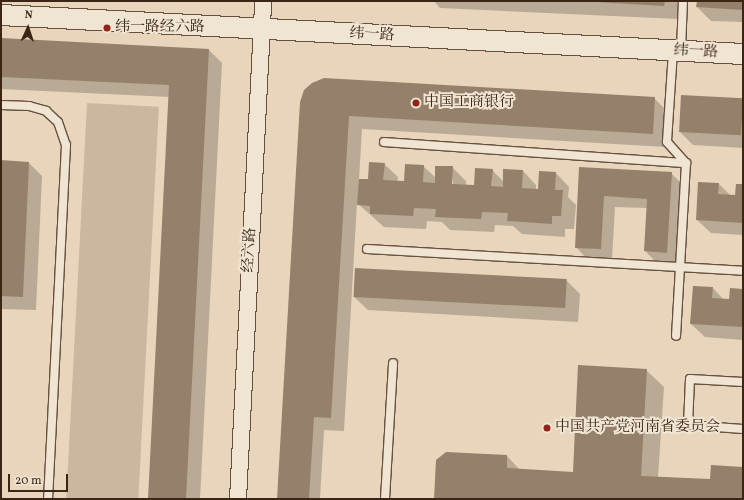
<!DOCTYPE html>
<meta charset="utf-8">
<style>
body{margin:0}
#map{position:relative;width:744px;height:500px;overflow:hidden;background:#e8d5bb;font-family:Vollkorn,"Noto Serif SC",serif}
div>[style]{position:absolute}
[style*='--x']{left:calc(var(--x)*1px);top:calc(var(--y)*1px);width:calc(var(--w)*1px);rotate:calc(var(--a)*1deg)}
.green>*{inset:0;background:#cbb79f;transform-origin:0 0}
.shadow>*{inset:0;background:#0003}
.building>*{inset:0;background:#95816b;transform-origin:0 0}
.roads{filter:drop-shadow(1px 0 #67513e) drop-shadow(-1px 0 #67513e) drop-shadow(0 1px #67513e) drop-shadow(0 -1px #67513e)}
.service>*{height:8px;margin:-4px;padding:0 4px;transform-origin:4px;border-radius:4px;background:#f0e4d3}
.minor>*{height:16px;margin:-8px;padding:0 8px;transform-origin:8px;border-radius:8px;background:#f0e4d3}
.tertiary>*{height:20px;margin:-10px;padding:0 10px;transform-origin:10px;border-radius:10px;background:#f0e4d3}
.dots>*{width:11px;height:11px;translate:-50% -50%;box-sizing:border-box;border:2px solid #f0e4d3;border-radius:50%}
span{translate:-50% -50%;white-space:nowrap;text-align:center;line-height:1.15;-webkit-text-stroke:4px #f0e4d3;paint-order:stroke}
.poi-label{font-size:15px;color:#3c2514}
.left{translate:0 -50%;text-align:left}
.street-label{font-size:15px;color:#3c2514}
.frame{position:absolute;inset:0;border:2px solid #3c2514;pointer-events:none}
.north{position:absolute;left:8px;top:8px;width:40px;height:40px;-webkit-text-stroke:3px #f0e4d3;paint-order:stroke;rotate:3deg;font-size:11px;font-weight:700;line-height:16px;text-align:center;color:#3c2514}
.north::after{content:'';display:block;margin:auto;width:14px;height:18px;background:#3c2514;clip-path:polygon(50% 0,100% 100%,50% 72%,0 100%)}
.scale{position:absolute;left:8px;top:474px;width:60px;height:18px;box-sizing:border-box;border:2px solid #3c2514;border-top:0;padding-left:5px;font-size:12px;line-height:14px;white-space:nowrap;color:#3c2514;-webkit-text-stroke:3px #f0e4d3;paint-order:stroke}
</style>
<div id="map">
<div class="green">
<div style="left:87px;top:103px;width:72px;height:397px;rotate:3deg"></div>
</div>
<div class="shadow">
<div style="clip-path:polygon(434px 1px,678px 1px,678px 19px,440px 8px)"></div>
<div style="clip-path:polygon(698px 1px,743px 1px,743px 22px,711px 21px,697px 7px)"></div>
<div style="clip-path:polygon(1px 39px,209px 50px,222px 63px,200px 499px,149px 499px,170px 97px,1px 89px)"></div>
<div style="clip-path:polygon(evenodd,654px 98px,668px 112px,666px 147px,362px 129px,359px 180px,369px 180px,384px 164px,398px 177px,397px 182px,405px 182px,423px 166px,436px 178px,452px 167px,466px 181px,466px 186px,475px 186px,492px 170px,504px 182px,523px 171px,536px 185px,536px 190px,539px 190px,556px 173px,569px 187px,568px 197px,576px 205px,574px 229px,565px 229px,565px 237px,522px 234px,513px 226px,495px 225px,494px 232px,450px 230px,442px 222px,427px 221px,426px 229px,384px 227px,357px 203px,344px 431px,324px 430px,320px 499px,278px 499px,301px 102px,654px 98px,451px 179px,453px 179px,453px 189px,451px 189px,451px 179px)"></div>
<div style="clip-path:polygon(743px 99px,743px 148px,693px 145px,680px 132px)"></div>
<div style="clip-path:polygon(1px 161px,29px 163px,42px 176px,36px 310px,1px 309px)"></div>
<div style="clip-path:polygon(580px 168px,671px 173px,682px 184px,677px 263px,656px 262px,645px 251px,647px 208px,615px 207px,612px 259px,586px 258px,576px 247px)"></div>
<div style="clip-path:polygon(719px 184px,731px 196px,736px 196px,743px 185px,743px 235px,711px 233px,697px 220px)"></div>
<div style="clip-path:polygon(566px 280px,580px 294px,578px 322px,368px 310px,354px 297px)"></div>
<div style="clip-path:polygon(713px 288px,724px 300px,730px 300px,743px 290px,743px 340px,705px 337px,691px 324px)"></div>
<div style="clip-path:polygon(646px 370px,664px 387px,658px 477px,711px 480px,743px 468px,743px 499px,435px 499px,507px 456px,520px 470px,574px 473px)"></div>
</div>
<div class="building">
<div style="clip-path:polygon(579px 1px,665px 1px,664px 6px)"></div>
<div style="clip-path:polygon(697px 1px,743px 1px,743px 10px,696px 7px)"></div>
<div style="clip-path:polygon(1px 38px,209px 49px,186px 499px,148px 499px,169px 85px,1px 77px)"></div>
<div style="clip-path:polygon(324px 78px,655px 97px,653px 134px,349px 116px,331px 418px,314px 417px,309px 499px,277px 499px,300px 102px,304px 90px,312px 83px)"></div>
<div style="left:681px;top:95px;width:62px;height:37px;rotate:3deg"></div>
<div style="clip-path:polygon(1px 160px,29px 162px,23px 297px,1px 296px)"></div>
<div style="clip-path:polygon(369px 162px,385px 163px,383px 180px,404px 181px,405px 164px,424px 165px,423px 182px,435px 183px,435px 166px,453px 166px,452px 184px,474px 185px,475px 168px,493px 169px,491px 186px,503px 187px,503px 169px,523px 170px,522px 188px,538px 189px,539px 171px,556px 172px,555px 190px,563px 190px,561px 216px,552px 216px,552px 224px,507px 221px,508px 213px,482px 212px,481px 219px,435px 217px,436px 209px,414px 208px,413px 216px,370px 214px,370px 206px,357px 205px,359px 179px,368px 179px)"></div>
<div style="clip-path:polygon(579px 167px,672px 172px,667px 253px,644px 251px,647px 199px,604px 196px,601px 249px,575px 248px)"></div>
<div style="clip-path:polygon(698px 182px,719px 183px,718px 194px,735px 195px,736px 184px,743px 184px,743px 223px,696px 220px)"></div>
<div style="left:355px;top:268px;width:212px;height:29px;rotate:3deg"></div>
<div style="clip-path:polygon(693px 286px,713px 287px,712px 298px,729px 299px,730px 288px,743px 289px,743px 327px,690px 324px)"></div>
<div style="clip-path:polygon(578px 365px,647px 369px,641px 476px,710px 479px,711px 465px,743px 467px,743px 499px,434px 499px,436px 460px,446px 452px,507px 455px,507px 468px,573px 472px)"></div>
</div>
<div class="roads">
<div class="service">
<div style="--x:681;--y:50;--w:49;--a:-87.7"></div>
<div style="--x:673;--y:51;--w:91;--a:93.8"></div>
<div style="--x:667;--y:142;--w:28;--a:48"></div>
<div style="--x:686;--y:163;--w:173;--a:93.3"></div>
<div style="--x:1;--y:105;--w:28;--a:2"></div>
<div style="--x:29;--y:106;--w:18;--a:16"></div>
<div style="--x:46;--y:111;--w:16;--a:43"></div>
<div style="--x:58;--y:122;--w:24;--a:71"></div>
<div style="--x:66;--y:145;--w:354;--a:92.9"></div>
<div style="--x:384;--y:142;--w:303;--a:4"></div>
<div style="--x:367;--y:249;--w:377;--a:3.3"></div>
<div style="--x:743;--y:382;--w:53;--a:-176.8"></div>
<div style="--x:690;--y:379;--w:46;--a:92.5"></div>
<div style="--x:688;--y:425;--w:55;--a:4.2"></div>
<div style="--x:385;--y:499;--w:136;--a:-86.6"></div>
</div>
<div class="minor">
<div style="--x:238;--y:499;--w:499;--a:-87.1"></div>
</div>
<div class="tertiary">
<div style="--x:1;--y:15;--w:743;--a:3.01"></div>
</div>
</div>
<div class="dots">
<div style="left:107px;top:28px;background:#8f2418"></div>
<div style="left:416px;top:103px;background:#8f2418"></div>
<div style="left:547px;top:428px;background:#8f2418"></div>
</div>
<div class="poi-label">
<span class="left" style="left:115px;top:28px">纬一路经六路</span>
<span class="left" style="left:424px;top:103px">中国工商银行</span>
<span class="left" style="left:555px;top:428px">中国共产党河南省委员会</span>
</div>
<div class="street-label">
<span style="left:372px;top:35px;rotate:3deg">纬一路</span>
<span style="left:696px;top:52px;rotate:3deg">纬一路</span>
<span style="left:250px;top:250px;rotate:-87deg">经六路</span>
</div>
<div class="frame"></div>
<div class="north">N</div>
<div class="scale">20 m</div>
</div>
